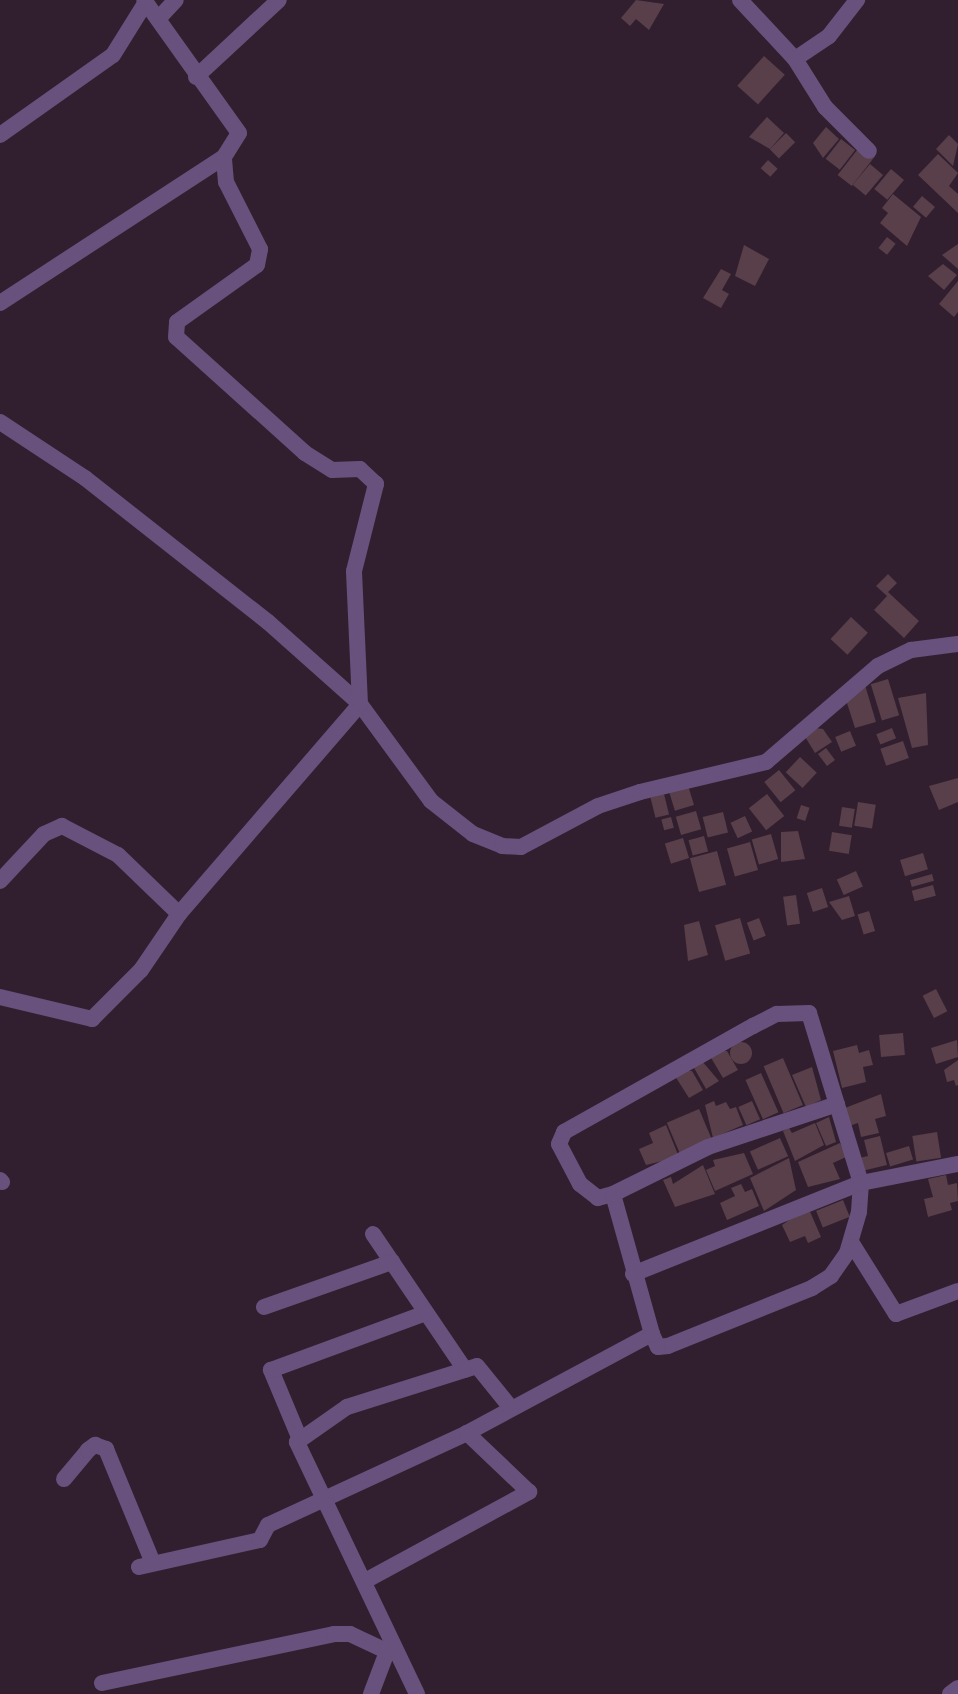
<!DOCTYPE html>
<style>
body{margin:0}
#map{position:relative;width:958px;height:1694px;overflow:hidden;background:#311f2f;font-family:Lato,sans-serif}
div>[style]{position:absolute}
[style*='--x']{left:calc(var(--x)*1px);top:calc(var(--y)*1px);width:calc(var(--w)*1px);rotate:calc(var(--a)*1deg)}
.building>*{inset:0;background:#583f49;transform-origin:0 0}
.round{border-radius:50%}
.street>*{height:16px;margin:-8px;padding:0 8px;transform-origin:8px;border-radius:8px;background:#68517d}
span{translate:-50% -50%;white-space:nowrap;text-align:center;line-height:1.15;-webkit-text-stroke:6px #140c13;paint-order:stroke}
</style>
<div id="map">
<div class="building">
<div style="clip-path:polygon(636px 0,664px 4px,649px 30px,636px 19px,630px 26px,621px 18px)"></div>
<div style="left:764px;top:56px;width:28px;height:40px;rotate:42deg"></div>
<div style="clip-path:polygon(767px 117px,784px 133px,770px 149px,749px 137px)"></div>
<div style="clip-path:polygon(826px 127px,839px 139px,823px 158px,813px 143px)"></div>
<div style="left:786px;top:133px;width:13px;height:23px;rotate:45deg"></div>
<div style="clip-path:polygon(949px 135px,958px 144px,953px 166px,936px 149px)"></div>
<div style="left:841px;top:139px;width:18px;height:25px;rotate:38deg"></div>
<div style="left:861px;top:145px;width:18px;height:38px;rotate:38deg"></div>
<div style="clip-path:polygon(938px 154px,958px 173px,949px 186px,958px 194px,958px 213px,918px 175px)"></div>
<div style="left:768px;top:160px;width:13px;height:11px;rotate:42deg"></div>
<div style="left:870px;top:164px;width:17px;height:27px;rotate:40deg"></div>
<div style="left:891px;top:169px;width:17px;height:26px;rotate:40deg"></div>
<div style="clip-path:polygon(893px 194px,921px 217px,907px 246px,880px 223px,888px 213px,882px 208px)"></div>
<div style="left:922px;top:196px;width:17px;height:14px;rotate:40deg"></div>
<div style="left:887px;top:237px;width:11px;height:14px;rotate:38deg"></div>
<div style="clip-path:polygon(958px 244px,958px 269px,942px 255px)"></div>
<div style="clip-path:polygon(744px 245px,769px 259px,755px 286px,735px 276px)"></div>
<div style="clip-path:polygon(943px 264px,957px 275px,944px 290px,928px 276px)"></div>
<div style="clip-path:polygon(721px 269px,731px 274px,722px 290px,729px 294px,721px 308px,703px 298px)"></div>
<div style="clip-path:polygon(958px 281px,958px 312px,954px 317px,939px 304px)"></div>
<div style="clip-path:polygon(888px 574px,897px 583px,888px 592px,919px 621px,904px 638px,874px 610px,887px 596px,876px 586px)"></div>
<div style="left:851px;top:617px;width:23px;height:30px;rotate:43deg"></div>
<div style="left:888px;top:679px;width:38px;height:18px;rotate:73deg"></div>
<div style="clip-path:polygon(865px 685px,876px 722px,855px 728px,845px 697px)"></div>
<div style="clip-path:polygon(926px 693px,928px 745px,912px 748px,898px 698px)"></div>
<div style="clip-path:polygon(815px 728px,823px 729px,832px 742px,815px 753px,804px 735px)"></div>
<div style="left:892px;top:728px;width:11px;height:17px;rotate:68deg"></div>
<div style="left:850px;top:731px;width:16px;height:16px;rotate:68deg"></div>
<div style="left:903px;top:741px;width:18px;height:24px;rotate:71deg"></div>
<div style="left:826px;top:748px;width:15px;height:10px;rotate:53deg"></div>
<div style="left:800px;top:757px;width:23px;height:21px;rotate:43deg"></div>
<div style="left:779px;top:770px;width:26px;height:19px;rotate:51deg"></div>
<div style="clip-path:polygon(958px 778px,958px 802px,939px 810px,929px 786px)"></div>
<div style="left:687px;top:782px;width:24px;height:20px;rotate:73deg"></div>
<div style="left:664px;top:794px;width:21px;height:14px;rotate:76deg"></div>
<div style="left:767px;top:794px;width:28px;height:23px;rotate:52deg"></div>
<div style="left:858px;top:802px;width:18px;height:24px;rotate:9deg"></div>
<div style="left:801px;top:805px;width:9px;height:14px;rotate:18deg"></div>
<div style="left:842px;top:807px;width:13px;height:19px;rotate:9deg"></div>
<div style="left:696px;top:811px;width:19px;height:21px;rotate:74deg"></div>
<div style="left:723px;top:812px;width:21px;height:21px;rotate:76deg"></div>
<div style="left:745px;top:816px;width:17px;height:16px;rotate:65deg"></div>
<div style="left:671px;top:817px;width:11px;height:10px;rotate:75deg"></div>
<div style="clip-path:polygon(798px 831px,805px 859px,781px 862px,781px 832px)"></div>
<div style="left:832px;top:832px;width:20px;height:19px;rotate:9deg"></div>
<div style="left:771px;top:834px;width:26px;height:20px;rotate:74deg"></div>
<div style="left:704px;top:836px;width:16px;height:16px;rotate:75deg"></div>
<div style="left:683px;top:838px;width:21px;height:19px;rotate:73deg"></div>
<div style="left:750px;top:842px;width:29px;height:24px;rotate:74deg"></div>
<div style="left:717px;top:851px;width:35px;height:28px;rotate:75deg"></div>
<div style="left:923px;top:853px;width:17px;height:24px;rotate:73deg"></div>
<div style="left:856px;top:871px;width:17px;height:21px;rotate:66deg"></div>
<div style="left:932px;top:874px;width:7px;height:23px;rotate:74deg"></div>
<div style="left:933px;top:885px;width:11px;height:22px;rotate:75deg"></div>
<div style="left:822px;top:888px;width:20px;height:16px;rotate:72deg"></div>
<div style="left:796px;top:895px;width:29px;height:13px;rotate:82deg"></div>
<div style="clip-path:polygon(849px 896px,855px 916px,842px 920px,829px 902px)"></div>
<div style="left:869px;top:911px;width:21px;height:12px;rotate:73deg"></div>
<div style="left:740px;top:918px;width:37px;height:26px;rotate:74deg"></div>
<div style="left:759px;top:918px;width:19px;height:13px;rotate:69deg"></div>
<div style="clip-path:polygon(699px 921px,708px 955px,688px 961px,684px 925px)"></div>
<div style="left:936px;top:989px;width:25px;height:15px;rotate:63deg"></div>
<div style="left:903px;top:1033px;width:22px;height:24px;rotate:85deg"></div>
<div style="clip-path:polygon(957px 1040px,958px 1057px,936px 1064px,931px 1048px)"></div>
<div class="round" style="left:730px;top:1042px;width:22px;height:22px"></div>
<div style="clip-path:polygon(857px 1045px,859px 1053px,869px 1050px,873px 1065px,863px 1067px,866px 1082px,842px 1088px,833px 1051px)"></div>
<div style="clip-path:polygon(719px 1051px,727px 1051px,738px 1070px,723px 1078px,710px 1056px)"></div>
<div style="left:783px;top:1058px;width:51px;height:21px;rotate:67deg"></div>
<div style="clip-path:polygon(958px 1060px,958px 1085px,956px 1086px,954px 1080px,947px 1082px,944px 1070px)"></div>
<div style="clip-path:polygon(702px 1061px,719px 1081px,706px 1089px,693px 1066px)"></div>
<div style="clip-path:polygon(812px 1067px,821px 1100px,806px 1107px,792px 1075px)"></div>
<div style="clip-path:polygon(684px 1071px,692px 1071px,703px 1090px,689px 1098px,675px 1076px)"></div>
<div style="left:761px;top:1073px;width:43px;height:17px;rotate:66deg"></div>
<div style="clip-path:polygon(881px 1094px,886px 1116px,875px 1119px,879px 1133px,861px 1137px,858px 1123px,849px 1126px,845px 1108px)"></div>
<div style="clip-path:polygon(714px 1101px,716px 1106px,726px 1102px,730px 1109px,736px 1107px,743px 1125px,713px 1138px,705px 1105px)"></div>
<div style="left:752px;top:1101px;width:20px;height:15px;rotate:66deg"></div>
<div style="left:699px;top:1109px;width:33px;height:35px;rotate:67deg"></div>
<div style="clip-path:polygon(829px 1117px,836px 1142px,826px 1146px,816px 1123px)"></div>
<div style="clip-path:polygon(815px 1123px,824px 1145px,795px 1161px,783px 1131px,789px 1128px,792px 1133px)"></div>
<div style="clip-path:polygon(666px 1125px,679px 1157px,646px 1165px,639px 1149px,653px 1143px,649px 1133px)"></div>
<div style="left:937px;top:1132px;width:26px;height:25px;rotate:81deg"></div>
<div style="clip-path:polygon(880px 1136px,887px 1165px,862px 1171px,859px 1158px,868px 1156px,864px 1140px)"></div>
<div style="left:780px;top:1138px;width:20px;height:33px;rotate:66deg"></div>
<div style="clip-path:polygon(840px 1143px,846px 1157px,833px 1163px,840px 1179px,808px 1187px,798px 1162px)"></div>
<div style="left:909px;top:1146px;width:14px;height:24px;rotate:73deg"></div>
<div style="clip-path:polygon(744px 1153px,753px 1174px,715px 1191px,706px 1170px,715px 1166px,713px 1160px)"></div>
<div style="clip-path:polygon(789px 1158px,796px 1190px,764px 1211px,750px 1178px)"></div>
<div style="clip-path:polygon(703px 1165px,715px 1194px,675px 1207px,663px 1180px,671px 1177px,673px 1184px)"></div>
<div style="clip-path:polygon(946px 1175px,948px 1185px,957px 1183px,958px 1201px,950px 1203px,952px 1210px,928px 1217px,924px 1199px,933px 1197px,928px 1179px)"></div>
<div style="clip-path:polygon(741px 1184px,745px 1192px,752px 1189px,759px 1206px,727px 1220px,720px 1203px,735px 1196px,731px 1188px)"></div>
<div style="left:843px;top:1200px;width:18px;height:29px;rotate:68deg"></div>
<div style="clip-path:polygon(808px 1207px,821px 1237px,808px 1243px,805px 1236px,790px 1242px,782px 1225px)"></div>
</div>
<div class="street">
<div style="--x:740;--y:0;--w:81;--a:47"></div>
<div style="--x:795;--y:59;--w:57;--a:58"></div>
<div style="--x:825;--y:107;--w:62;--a:45"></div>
<div style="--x:158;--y:19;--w:26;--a:-47"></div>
<div style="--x:795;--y:59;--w:41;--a:-34.1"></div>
<div style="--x:829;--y:36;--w:46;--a:-52.1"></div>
<div style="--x:196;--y:77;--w:113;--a:-42.9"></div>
<div style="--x:0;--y:135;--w:138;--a:-35.3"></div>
<div style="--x:113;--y:55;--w:62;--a:-58.1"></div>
<div style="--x:0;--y:303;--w:267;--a:-33.1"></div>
<div style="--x:0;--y:422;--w:102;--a:33.4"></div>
<div style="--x:85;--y:478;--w:233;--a:38.2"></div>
<div style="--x:268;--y:622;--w:123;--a:41.7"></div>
<div style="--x:360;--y:704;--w:120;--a:53.8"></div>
<div style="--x:431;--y:801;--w:53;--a:38.2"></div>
<div style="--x:473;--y:834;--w:31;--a:22"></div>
<div style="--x:502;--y:846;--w:19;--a:3"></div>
<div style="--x:521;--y:847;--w:87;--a:-28"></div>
<div style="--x:598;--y:806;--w:44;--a:-18.4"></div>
<div style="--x:640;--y:792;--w:130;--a:-13.4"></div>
<div style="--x:766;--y:762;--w:148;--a:-40.6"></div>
<div style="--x:878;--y:666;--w:37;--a:-26"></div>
<div style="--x:911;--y:650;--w:47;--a:-7.3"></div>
<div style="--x:0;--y:881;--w:64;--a:-46.9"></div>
<div style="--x:44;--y:834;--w:20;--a:-24"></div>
<div style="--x:62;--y:826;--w:63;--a:27.4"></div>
<div style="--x:118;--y:855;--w:85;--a:44"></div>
<div style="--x:0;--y:997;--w:95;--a:13.4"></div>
<div style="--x:92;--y:1019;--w:69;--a:-45"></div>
<div style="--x:141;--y:970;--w:68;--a:-55.8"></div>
<div style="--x:179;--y:914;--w:277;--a:-49.2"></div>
<div style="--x:360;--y:704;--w:133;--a:-92.6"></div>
<div style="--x:354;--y:571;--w:90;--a:-75.8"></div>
<div style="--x:376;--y:484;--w:22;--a:-137"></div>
<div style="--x:360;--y:469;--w:28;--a:178"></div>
<div style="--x:332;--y:470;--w:32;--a:-148"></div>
<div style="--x:305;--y:453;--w:173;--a:-138"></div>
<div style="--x:176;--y:337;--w:15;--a:-86"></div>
<div style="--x:177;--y:322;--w:98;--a:-35.5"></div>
<div style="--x:257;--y:265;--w:16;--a:-79"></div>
<div style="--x:260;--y:249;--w:75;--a:-116.9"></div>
<div style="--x:226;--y:182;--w:25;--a:-95"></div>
<div style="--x:224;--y:157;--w:28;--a:-58"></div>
<div style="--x:239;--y:133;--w:163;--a:-125.5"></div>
<div style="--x:0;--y:1180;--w:3;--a:45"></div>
<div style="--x:613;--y:1194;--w:16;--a:165"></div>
<div style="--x:598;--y:1198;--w:23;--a:-142"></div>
<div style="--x:580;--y:1184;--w:45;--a:-117.7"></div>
<div style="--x:559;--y:1144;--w:13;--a:-67"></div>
<div style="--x:564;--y:1132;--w:217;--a:-29.3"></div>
<div style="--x:753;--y:1026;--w:27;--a:-27"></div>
<div style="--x:777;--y:1014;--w:32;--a:-2"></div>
<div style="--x:809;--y:1013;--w:178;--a:73"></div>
<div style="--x:861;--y:1183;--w:29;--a:94"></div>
<div style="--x:859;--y:1212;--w:43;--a:106.3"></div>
<div style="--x:847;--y:1253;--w:28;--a:125"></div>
<div style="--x:831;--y:1276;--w:22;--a:148"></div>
<div style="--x:812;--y:1288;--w:155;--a:158.1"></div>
<div style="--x:668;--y:1346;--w:10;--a:174"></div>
<div style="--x:658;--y:1347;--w:14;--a:-115"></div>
<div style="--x:373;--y:1234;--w:164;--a:55.9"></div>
<div style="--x:851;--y:1242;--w:85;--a:58"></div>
<div style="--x:896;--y:1314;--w:66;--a:-20.4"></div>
<div style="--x:633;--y:1274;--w:245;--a:-21.8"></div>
<div style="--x:861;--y:1183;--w:99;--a:-11.1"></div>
<div style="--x:264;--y:1307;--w:136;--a:-19.4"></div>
<div style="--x:299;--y:1437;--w:73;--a:-112.7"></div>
<div style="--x:271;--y:1370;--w:165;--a:-20.2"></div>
<div style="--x:64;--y:1479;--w:38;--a:-50"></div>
<div style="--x:88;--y:1450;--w:9;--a:-36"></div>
<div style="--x:95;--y:1445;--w:12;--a:20"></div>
<div style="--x:106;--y:1449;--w:123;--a:67.6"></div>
<div style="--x:139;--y:1567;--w:124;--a:-12.6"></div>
<div style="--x:260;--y:1540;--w:17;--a:-62"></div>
<div style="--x:268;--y:1525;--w:219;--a:-24.8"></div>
<div style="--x:467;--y:1433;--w:210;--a:-28.2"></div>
<div style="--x:652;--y:1334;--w:145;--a:-105.6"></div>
<div style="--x:613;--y:1194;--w:106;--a:-26.3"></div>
<div style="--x:708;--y:1147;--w:136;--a:-18.4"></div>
<div style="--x:365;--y:1581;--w:187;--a:-28.5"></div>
<div style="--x:529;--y:1492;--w:86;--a:-136.4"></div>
<div style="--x:102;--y:1683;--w:237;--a:-11.9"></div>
<div style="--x:334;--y:1634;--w:16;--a:0"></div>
<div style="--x:350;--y:1634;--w:40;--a:25"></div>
<div style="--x:371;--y:1694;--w:53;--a:-69.2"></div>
<div style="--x:417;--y:1694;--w:279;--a:-115.5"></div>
<div style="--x:297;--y:1442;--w:61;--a:-35"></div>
<div style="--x:347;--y:1407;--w:136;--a:-17.5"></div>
<div style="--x:477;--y:1366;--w:54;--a:51"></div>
<div style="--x:950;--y:1694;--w:10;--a:-37"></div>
</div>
</div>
